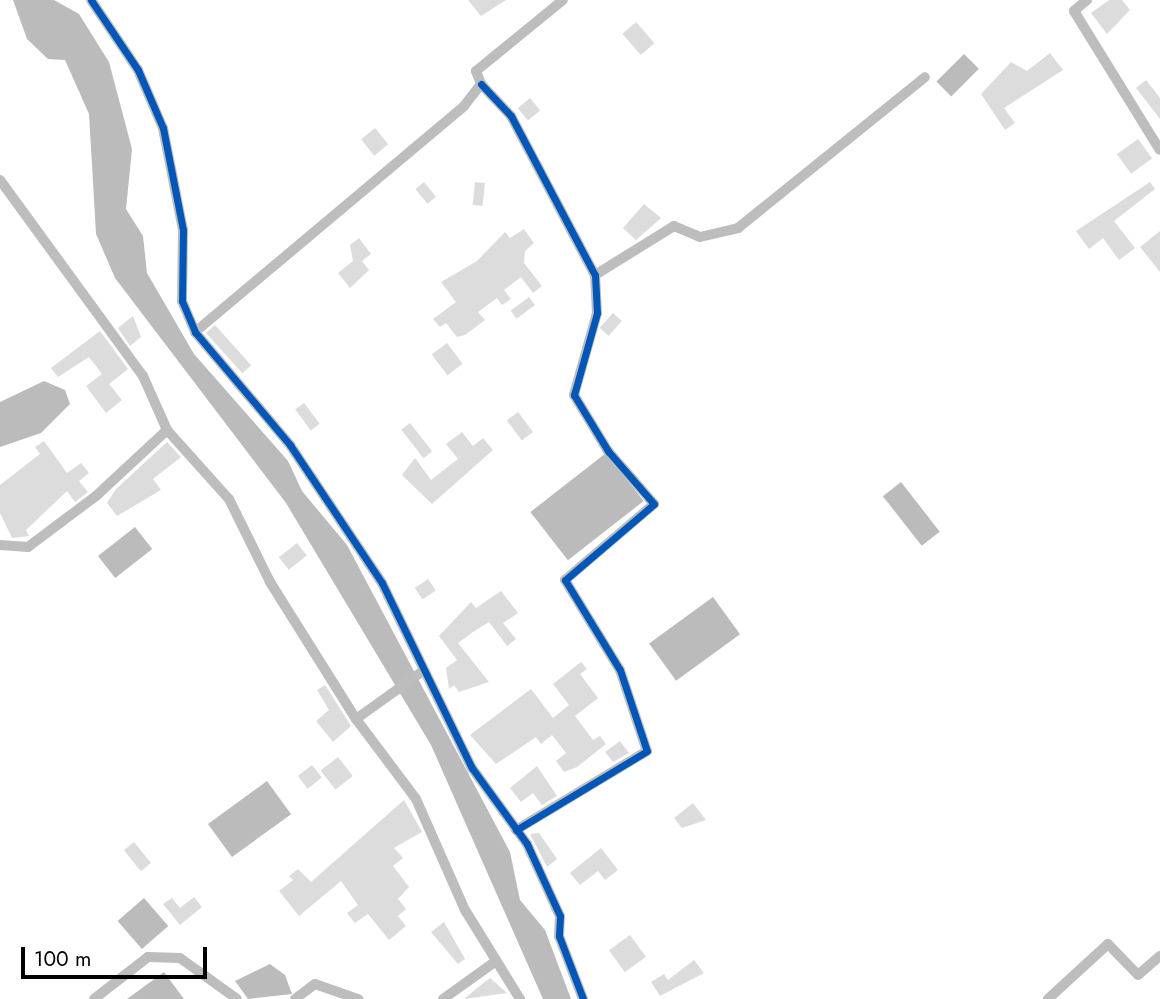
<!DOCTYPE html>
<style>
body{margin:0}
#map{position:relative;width:1160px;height:999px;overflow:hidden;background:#fff;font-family:Jost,sans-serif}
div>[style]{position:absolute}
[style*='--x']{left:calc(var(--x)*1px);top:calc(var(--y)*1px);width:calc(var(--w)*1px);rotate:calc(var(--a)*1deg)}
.water>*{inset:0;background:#bbb;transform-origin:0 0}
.building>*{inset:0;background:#dcdcdc;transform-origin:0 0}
.minor>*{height:10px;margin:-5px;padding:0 5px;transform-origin:5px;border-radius:5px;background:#bdbdbd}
.cycleway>*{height:7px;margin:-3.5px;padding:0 3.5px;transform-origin:3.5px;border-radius:3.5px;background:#0057b8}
span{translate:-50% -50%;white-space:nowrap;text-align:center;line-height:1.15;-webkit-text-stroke:5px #fff;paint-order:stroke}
.scale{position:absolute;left:21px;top:947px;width:186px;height:32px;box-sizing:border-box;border:4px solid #000;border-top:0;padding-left:9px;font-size:21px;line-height:24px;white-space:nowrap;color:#000;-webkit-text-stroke:5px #fff;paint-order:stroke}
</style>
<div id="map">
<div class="water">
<div style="clip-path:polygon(13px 0,54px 0,79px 14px,109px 62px,132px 149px,126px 209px,143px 236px,147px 273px,194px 354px,288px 461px,302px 491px,347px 545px,510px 852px,520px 900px,545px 930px,571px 999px,543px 999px,431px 745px,286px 503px,115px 278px,96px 234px,89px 114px,65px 60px,48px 59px,27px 39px)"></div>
<div style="left:964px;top:54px;width:21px;height:39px;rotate:45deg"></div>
<div style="clip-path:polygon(44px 381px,65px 390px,70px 404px,41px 433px,0 447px,0 402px)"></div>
<div style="left:606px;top:453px;width:61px;height:96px;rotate:52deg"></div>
<div style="left:901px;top:482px;width:63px;height:23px;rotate:52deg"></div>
<div style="left:135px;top:527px;width:28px;height:47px;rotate:52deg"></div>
<div style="left:713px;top:597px;width:46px;height:79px;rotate:54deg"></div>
<div style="left:267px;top:781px;width:41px;height:73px;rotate:54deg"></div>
<div style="left:144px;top:898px;width:37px;height:35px;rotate:49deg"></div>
<div style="clip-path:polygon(270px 964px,285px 975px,292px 994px,248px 999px,235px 981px)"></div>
<div style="clip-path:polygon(164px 972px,184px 999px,127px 999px)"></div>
</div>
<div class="building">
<div style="clip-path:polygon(468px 0,506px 0,481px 16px)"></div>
<div style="clip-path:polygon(1109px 0,1122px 0,1130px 10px,1107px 34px,1091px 13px)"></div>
<div style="left:636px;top:22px;width:28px;height:18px;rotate:49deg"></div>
<div style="clip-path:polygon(1050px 53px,1063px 70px,1004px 108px,1015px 123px,1005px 130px,981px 94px,1011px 62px,1027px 71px)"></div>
<div style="clip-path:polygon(1146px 80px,1160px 98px,1160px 119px,1136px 88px)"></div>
<div style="left:530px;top:98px;width:16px;height:16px;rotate:50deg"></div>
<div style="left:375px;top:128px;width:21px;height:18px;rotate:51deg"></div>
<div style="left:1138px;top:139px;width:24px;height:26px;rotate:54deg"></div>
<div style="left:424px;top:182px;width:19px;height:11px;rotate:51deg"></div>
<div style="left:475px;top:182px;width:10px;height:23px;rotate:6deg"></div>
<div style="clip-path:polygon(1150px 182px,1155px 189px,1114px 221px,1135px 248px,1119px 260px,1103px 238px,1089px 249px,1076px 231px)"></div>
<div style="clip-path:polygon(644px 204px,661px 218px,636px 240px,623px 228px)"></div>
<div style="clip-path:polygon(524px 229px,534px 243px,525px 251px,524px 263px,542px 286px,533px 293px,521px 277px,504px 290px,511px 299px,502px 305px,497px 298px,478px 312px,485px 320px,465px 335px,457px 337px,446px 323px,440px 327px,433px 319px,456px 302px,441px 282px,477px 261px,505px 232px,510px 238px)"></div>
<div style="clip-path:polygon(1160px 231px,1160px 272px,1140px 247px)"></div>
<div style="clip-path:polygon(359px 238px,371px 254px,362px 261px,369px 270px,350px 288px,338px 273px,353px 261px,350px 245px)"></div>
<div style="left:529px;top:297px;width:10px;height:23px;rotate:53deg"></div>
<div style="left:613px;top:313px;width:12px;height:20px;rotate:42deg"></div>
<div style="clip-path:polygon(133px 316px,141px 337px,130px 346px,118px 328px)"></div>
<div style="left:215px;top:325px;width:54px;height:12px;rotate:48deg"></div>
<div style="clip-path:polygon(100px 331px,128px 369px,109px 384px,122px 400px,106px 413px,86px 386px,102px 374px,89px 357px,58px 377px,51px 368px)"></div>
<div style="left:447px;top:343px;width:26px;height:19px;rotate:53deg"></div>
<div style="left:304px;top:403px;width:26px;height:11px;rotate:53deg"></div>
<div style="left:518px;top:412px;width:25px;height:14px;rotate:53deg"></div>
<div style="left:410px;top:423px;width:36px;height:11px;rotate:52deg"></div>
<div style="clip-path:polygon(462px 432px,473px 446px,483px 438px,493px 450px,432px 504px,402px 475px,415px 458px,431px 480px,458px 459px,446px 444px)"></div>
<div style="clip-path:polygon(44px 441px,67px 473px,81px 463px,89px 473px,79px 481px,88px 492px,75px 502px,67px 491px,26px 530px,29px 536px,12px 538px,0 513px,0 485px,40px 454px,35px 447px)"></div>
<div style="clip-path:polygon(167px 442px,181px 457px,153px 479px,161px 490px,117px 516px,107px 503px,116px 489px)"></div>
<div style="left:297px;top:543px;width:16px;height:23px;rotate:52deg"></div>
<div style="left:428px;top:579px;width:14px;height:16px;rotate:56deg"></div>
<div style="clip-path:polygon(501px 591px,518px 613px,503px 623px,516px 639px,507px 646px,489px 622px,473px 632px,458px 643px,489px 682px,459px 692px,454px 685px,449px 689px,446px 668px,457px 660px,439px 636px,471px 602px,476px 608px)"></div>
<div style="clip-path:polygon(581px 662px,587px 669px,580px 674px,598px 698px,575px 716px,593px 740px,600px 736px,606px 744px,577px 767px,564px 772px,556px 761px,566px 753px,552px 735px,541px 744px,536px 737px,496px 764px,470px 735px,531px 689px,553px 718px,569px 705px,553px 684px)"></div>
<div style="clip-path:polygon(325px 685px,351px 726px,333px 742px,316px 721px,329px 710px,317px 690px)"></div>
<div style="clip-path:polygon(620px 741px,629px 753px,613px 762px,605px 752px)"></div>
<div style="left:338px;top:757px;width:24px;height:22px;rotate:52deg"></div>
<div style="left:312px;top:765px;width:16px;height:18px;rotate:52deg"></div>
<div style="clip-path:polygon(537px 766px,557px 796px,542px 805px,533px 793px,521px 802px,510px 788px)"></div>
<div style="clip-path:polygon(404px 800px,422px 832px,394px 848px,403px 858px,393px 866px,409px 887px,398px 899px,406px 909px,398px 916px,406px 926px,389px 940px,368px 914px,355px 923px,347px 913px,358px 905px,341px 881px,299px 916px,279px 891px,293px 880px,289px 876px,298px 869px,311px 882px)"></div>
<div style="clip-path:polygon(693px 803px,706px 820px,682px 828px,674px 818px)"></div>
<div style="clip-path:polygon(539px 833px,557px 859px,547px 867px,530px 834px)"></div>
<div style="left:134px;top:842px;width:27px;height:13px;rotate:51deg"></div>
<div style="clip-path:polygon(601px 848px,618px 870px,605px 880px,598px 871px,580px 885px,570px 873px)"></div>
<div style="clip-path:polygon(194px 897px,202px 907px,180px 925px,163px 904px,172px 898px,180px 908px)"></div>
<div style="clip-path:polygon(444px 922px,465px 959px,458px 964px,431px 932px)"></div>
<div style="left:630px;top:935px;width:27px;height:26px;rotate:54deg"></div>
<div style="clip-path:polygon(694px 960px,704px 973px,660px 996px,651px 982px,664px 974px,668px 980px)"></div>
<div style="clip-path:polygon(490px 978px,507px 993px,464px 999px,482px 984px)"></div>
</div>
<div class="minor">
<div style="--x:91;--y:0;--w:84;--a:56.1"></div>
<div style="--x:138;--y:70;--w:63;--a:66.7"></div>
<div style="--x:163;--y:128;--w:104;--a:78.9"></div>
<div style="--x:183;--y:230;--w:71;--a:90.8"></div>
<div style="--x:182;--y:301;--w:34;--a:67"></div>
<div style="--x:195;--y:332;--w:148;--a:49.9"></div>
<div style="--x:290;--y:445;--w:166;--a:56.3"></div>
<div style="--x:382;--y:583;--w:206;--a:64.1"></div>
<div style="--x:472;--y:768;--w:94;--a:54.1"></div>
<div style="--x:527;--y:844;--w:79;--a:65.4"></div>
<div style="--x:560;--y:916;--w:20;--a:93"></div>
<div style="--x:559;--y:936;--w:67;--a:69.1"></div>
<div style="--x:1087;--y:0;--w:17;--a:140"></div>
<div style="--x:1074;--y:11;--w:163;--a:58.3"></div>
<div style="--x:481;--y:84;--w:44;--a:46.8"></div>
<div style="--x:511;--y:116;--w:180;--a:62.2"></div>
<div style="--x:595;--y:275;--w:38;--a:87"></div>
<div style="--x:597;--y:313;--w:85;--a:105.7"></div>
<div style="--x:574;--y:395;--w:66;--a:58.7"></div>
<div style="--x:608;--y:451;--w:70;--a:49"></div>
<div style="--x:654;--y:504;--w:117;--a:139.5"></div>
<div style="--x:565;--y:580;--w:105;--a:58.6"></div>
<div style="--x:620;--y:670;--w:85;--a:71.6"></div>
<div style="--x:647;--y:751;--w:153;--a:148.9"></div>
<div style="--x:0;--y:180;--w:243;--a:53.9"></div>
<div style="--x:143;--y:376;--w:59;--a:66"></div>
<div style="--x:167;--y:430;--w:93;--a:48.1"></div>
<div style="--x:229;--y:499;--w:93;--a:63.7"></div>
<div style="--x:270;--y:582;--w:162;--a:57.9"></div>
<div style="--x:356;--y:719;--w:100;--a:53.1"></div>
<div style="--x:416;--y:799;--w:121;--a:66.2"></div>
<div style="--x:465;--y:910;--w:105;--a:58.3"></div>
<div style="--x:595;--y:275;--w:93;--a:-31.8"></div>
<div style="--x:674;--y:226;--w:28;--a:23"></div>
<div style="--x:700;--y:237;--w:39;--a:-13"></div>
<div style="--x:738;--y:228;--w:240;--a:-38.9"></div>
<div style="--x:195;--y:332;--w:351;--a:-40"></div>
<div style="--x:464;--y:106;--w:28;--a:-52"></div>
<div style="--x:481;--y:84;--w:14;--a:-111"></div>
<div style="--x:476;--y:71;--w:112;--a:-39.2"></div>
<div style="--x:0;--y:545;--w:28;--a:4"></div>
<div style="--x:28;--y:547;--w:85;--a:-36.9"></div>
<div style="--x:96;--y:496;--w:97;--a:-42.9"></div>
<div style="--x:356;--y:719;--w:82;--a:-35.6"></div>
<div style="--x:94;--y:999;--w:68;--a:-37.9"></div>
<div style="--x:148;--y:957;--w:32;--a:2"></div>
<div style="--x:180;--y:958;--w:70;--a:35.7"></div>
<div style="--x:295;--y:999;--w:25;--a:-37"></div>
<div style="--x:315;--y:984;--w:46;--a:19.2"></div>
<div style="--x:443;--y:999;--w:65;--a:-35.6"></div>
<div style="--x:1048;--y:999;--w:81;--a:-42.5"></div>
<div style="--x:1108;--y:944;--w:43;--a:45.9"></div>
<div style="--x:1138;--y:975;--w:29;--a:-41"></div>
</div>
<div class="cycleway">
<div style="--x:91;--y:0;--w:84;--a:56.1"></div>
<div style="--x:138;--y:70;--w:63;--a:66.7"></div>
<div style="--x:163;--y:128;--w:104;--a:78.9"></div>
<div style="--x:183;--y:230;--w:71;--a:90.8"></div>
<div style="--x:182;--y:301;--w:34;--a:67"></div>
<div style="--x:195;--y:332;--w:148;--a:49.9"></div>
<div style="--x:290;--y:445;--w:166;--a:56.3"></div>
<div style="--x:382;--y:583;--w:206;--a:64.1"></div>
<div style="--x:472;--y:768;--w:94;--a:54.1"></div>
<div style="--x:527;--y:844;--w:79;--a:65.4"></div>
<div style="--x:560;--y:916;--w:20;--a:93"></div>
<div style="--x:559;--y:936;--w:67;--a:69.1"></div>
<div style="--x:481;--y:84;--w:44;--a:46.8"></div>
<div style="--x:511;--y:116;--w:180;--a:62.2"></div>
<div style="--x:595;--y:275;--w:38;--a:87"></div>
<div style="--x:597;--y:313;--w:85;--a:105.7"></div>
<div style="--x:574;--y:395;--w:66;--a:58.7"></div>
<div style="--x:608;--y:451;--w:70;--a:49"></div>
<div style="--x:654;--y:504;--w:117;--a:139.5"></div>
<div style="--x:565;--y:580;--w:105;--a:58.6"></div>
<div style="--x:620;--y:670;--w:85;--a:71.6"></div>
<div style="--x:647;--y:751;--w:153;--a:148.9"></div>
</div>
<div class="scale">100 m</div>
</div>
